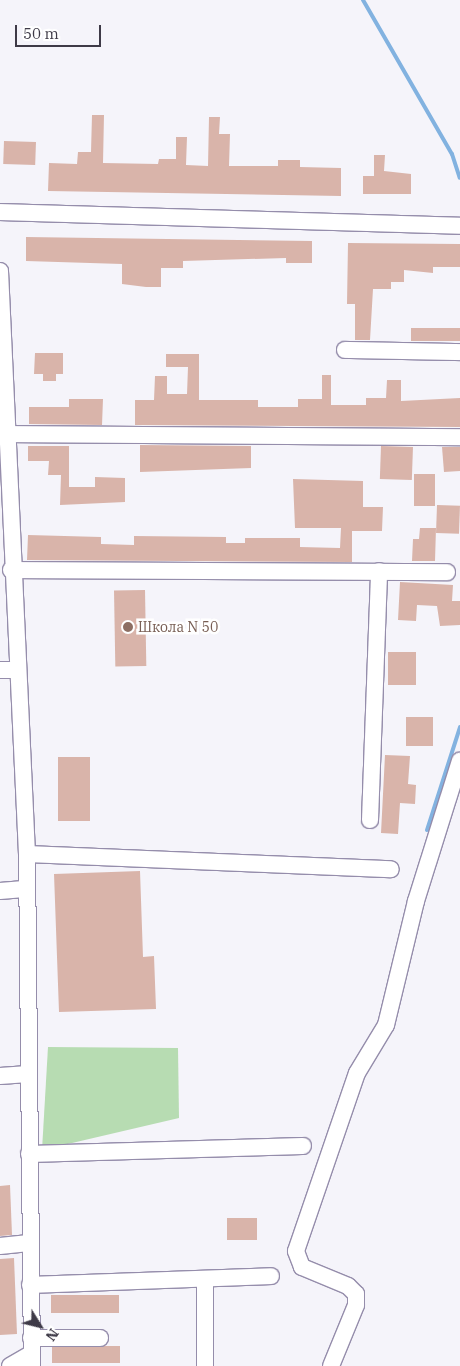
<!DOCTYPE html>
<meta charset="utf-8">
<style>
body{margin:0}
#map{position:relative;width:460px;height:1366px;overflow:hidden;background:#f5f4fa;font-family:"IBM Plex Serif",serif}
div>[style]{position:absolute}
[style*='--x']{left:calc(var(--x)*1px);top:calc(var(--y)*1px);width:calc(var(--w)*1px);rotate:calc(var(--a)*1deg)}
.green>*{inset:0;background:#b7dcb2}
.stream>*{height:4px;margin:-2px;padding:0 2px;transform-origin:2px;border-radius:2px;background:#82b2e0}
.building>*{inset:0;background:#d9b4aa;transform-origin:0 0}
.roads{filter:drop-shadow(1px 0 #958dab) drop-shadow(-1px 0 #958dab) drop-shadow(0 1px #958dab) drop-shadow(0 -1px #958dab)}
.minor>*{height:16px;margin:-8px;padding:0 8px;transform-origin:8px;border-radius:8px;background:#fff}
.dots>*{width:14px;height:14px;translate:-50% -50%;box-sizing:border-box;border:2px solid #fff;border-radius:50%}
span{translate:-50% -50%;white-space:nowrap;text-align:center;line-height:1.15;-webkit-text-stroke:5px #fff;paint-order:stroke}
.education-label{font-size:14px;color:#785e54}
.left{translate:0 -50%;text-align:left}
.north{position:absolute;left:15px;top:1301px;width:50px;height:50px;-webkit-text-stroke:4px #fff;paint-order:stroke;rotate:126deg;font-size:14px;font-weight:700;line-height:20px;text-align:center;color:#3e3a47}
.north::after{content:'';display:block;margin:auto;width:18px;height:22px;background:#3e3a47;clip-path:polygon(50% 0,100% 100%,50% 72%,0 100%)}
.scale{position:absolute;left:15px;top:25px;width:86px;height:22px;box-sizing:border-box;border:2px solid #3e3a47;border-top:0;padding-left:6px;font-size:15px;line-height:18px;white-space:nowrap;color:#3e3a47;-webkit-text-stroke:4px #fff;paint-order:stroke}
</style>
<div id="map">
<div class="green">
<div style="clip-path:polygon(48px 1047px,178px 1048px,179px 1118px,42px 1150px)"></div>
</div>
<div class="stream">
<div style="--x:363;--y:0;--w:178;--a:60"></div>
<div style="--x:452;--y:154;--w:25;--a:72"></div>
<div style="--x:427;--y:830;--w:108;--a:-72.2"></div>
</div>
<div class="building">
<div style="clip-path:polygon(92px 115px,104px 115px,103px 163px,158px 164px,159px 159px,176px 159px,176px 137px,187px 137px,186px 165px,208px 166px,209px 117px,220px 117px,219px 134px,230px 134px,229px 166px,278px 166px,278px 160px,300px 160px,300px 167px,341px 168px,341px 196px,48px 191px,49px 163px,77px 164px,78px 152px,91px 152px)"></div>
<div style="left:4px;top:141px;width:32px;height:23px;rotate:2deg"></div>
<div style="clip-path:polygon(374px 155px,385px 155px,384px 171px,411px 174px,411px 194px,363px 194px,363px 176px,374px 176px)"></div>
<div style="clip-path:polygon(26px 237px,312px 241px,312px 263px,286px 263px,286px 258px,183px 261px,183px 268px,161px 268px,161px 287px,146px 287px,122px 284px,122px 264px,26px 261px)"></div>
<div style="clip-path:polygon(348px 243px,460px 244px,460px 267px,433px 267px,433px 273px,404px 270px,404px 282px,391px 282px,391px 289px,373px 289px,370px 340px,355px 340px,355px 304px,347px 304px)"></div>
<div style="left:411px;top:328px;width:49px;height:13px"></div>
<div style="clip-path:polygon(35px 353px,63px 353px,63px 374px,56px 374px,56px 381px,43px 381px,43px 374px,34px 374px)"></div>
<div style="clip-path:polygon(166px 354px,199px 354px,199px 400px,258px 400px,258px 407px,298px 407px,298px 399px,322px 399px,322px 375px,331px 375px,331px 405px,366px 405px,366px 398px,386px 398px,387px 380px,401px 380px,401px 401px,460px 398px,460px 427px,135px 425px,135px 400px,154px 400px,155px 376px,167px 376px,167px 394px,187px 394px,188px 367px,166px 367px)"></div>
<div style="clip-path:polygon(69px 399px,103px 399px,102px 425px,29px 424px,29px 407px,69px 407px)"></div>
<div style="clip-path:polygon(140px 445px,251px 446px,251px 468px,140px 472px)"></div>
<div style="clip-path:polygon(28px 446px,69px 446px,69px 487px,95px 487px,95px 477px,125px 478px,125px 502px,60px 505px,61px 475px,48px 475px,49px 461px,28px 461px)"></div>
<div style="left:381px;top:446px;width:32px;height:33px;rotate:2deg"></div>
<div style="clip-path:polygon(442px 447px,460px 447px,460px 471px,444px 472px)"></div>
<div style="left:414px;top:474px;width:21px;height:32px"></div>
<div style="clip-path:polygon(293px 479px,363px 481px,363px 507px,383px 507px,382px 531px,352px 531px,352px 562px,27px 560px,28px 535px,101px 537px,101px 544px,134px 545px,134px 536px,226px 537px,226px 543px,245px 543px,245px 538px,300px 538px,300px 547px,340px 548px,341px 528px,295px 528px)"></div>
<div style="left:437px;top:505px;width:23px;height:28px;rotate:2deg"></div>
<div style="clip-path:polygon(420px 528px,436px 528px,435px 561px,412px 561px,413px 539px,419px 539px)"></div>
<div style="clip-path:polygon(400px 582px,453px 585px,452px 601px,460px 601px,460px 625px,440px 626px,437px 606px,417px 605px,416px 621px,398px 620px)"></div>
<div style="left:145px;top:590px;width:76px;height:31px;rotate:89deg"></div>
<div style="left:388px;top:652px;width:28px;height:33px"></div>
<div style="left:406px;top:717px;width:27px;height:29px"></div>
<div style="clip-path:polygon(385px 755px,410px 756px,408px 784px,416px 785px,415px 804px,400px 803px,398px 834px,381px 833px)"></div>
<div style="left:58px;top:757px;width:32px;height:64px"></div>
<div style="clip-path:polygon(140px 871px,143px 957px,154px 956px,156px 1009px,59px 1012px,54px 874px)"></div>
<div style="clip-path:polygon(10px 1185px,12px 1235px,0 1236px,0 1186px)"></div>
<div style="left:227px;top:1218px;width:30px;height:22px"></div>
<div style="clip-path:polygon(14px 1258px,17px 1334px,0 1335px,0 1259px)"></div>
<div style="left:51px;top:1295px;width:68px;height:18px"></div>
<div style="left:120px;top:1346px;width:17px;height:68px;rotate:90deg"></div>
</div>
<div class="roads">
<div class="minor">
<div style="--x:0;--y:212;--w:460;--a:1.7"></div>
<div style="--x:0;--y:271;--w:584;--a:87.35"></div>
<div style="--x:27;--y:854;--w:512;--a:89.44"></div>
<div style="--x:345;--y:350;--w:115;--a:1"></div>
<div style="--x:6;--y:434;--w:454;--a:0.4"></div>
<div style="--x:11;--y:570;--w:436;--a:0.3"></div>
<div style="--x:0;--y:670;--w:16;--a:0"></div>
<div style="--x:370;--y:820;--w:249;--a:-87.9"></div>
<div style="--x:27;--y:854;--w:364;--a:2.4"></div>
<div style="--x:0;--y:891;--w:24;--a:-5"></div>
<div style="--x:0;--y:1076;--w:28;--a:-4"></div>
<div style="--x:29;--y:1154;--w:274;--a:-1.7"></div>
<div style="--x:0;--y:1246;--w:29;--a:-6"></div>
<div style="--x:205;--y:1280;--w:86;--a:90"></div>
<div style="--x:30;--y:1285;--w:241;--a:-2.1"></div>
<div style="--x:31;--y:1338;--w:69;--a:0"></div>
<div style="--x:10;--y:1366;--w:24;--a:-30"></div>
<div style="--x:331;--y:1366;--w:66;--a:-67.7"></div>
<div style="--x:356;--y:1305;--w:11;--a:-90"></div>
<div style="--x:356;--y:1294;--w:11;--a:-135"></div>
<div style="--x:348;--y:1286;--w:50;--a:-157.6"></div>
<div style="--x:302;--y:1267;--w:17;--a:-111"></div>
<div style="--x:296;--y:1251;--w:188;--a:-71.1"></div>
<div style="--x:357;--y:1073;--w:56;--a:-58.9"></div>
<div style="--x:386;--y:1025;--w:128;--a:-76.4"></div>
<div style="--x:416;--y:901;--w:147;--a:-72.6"></div>
</div>
</div>
<div class="dots">
<div style="left:128px;top:627px;background:#8d6e63"></div>
</div>
<div class="education-label">
<span class="left" style="left:138px;top:627px">Школа N 50</span>
</div>
<div class="north">N</div>
<div class="scale">50 m</div>
</div>
